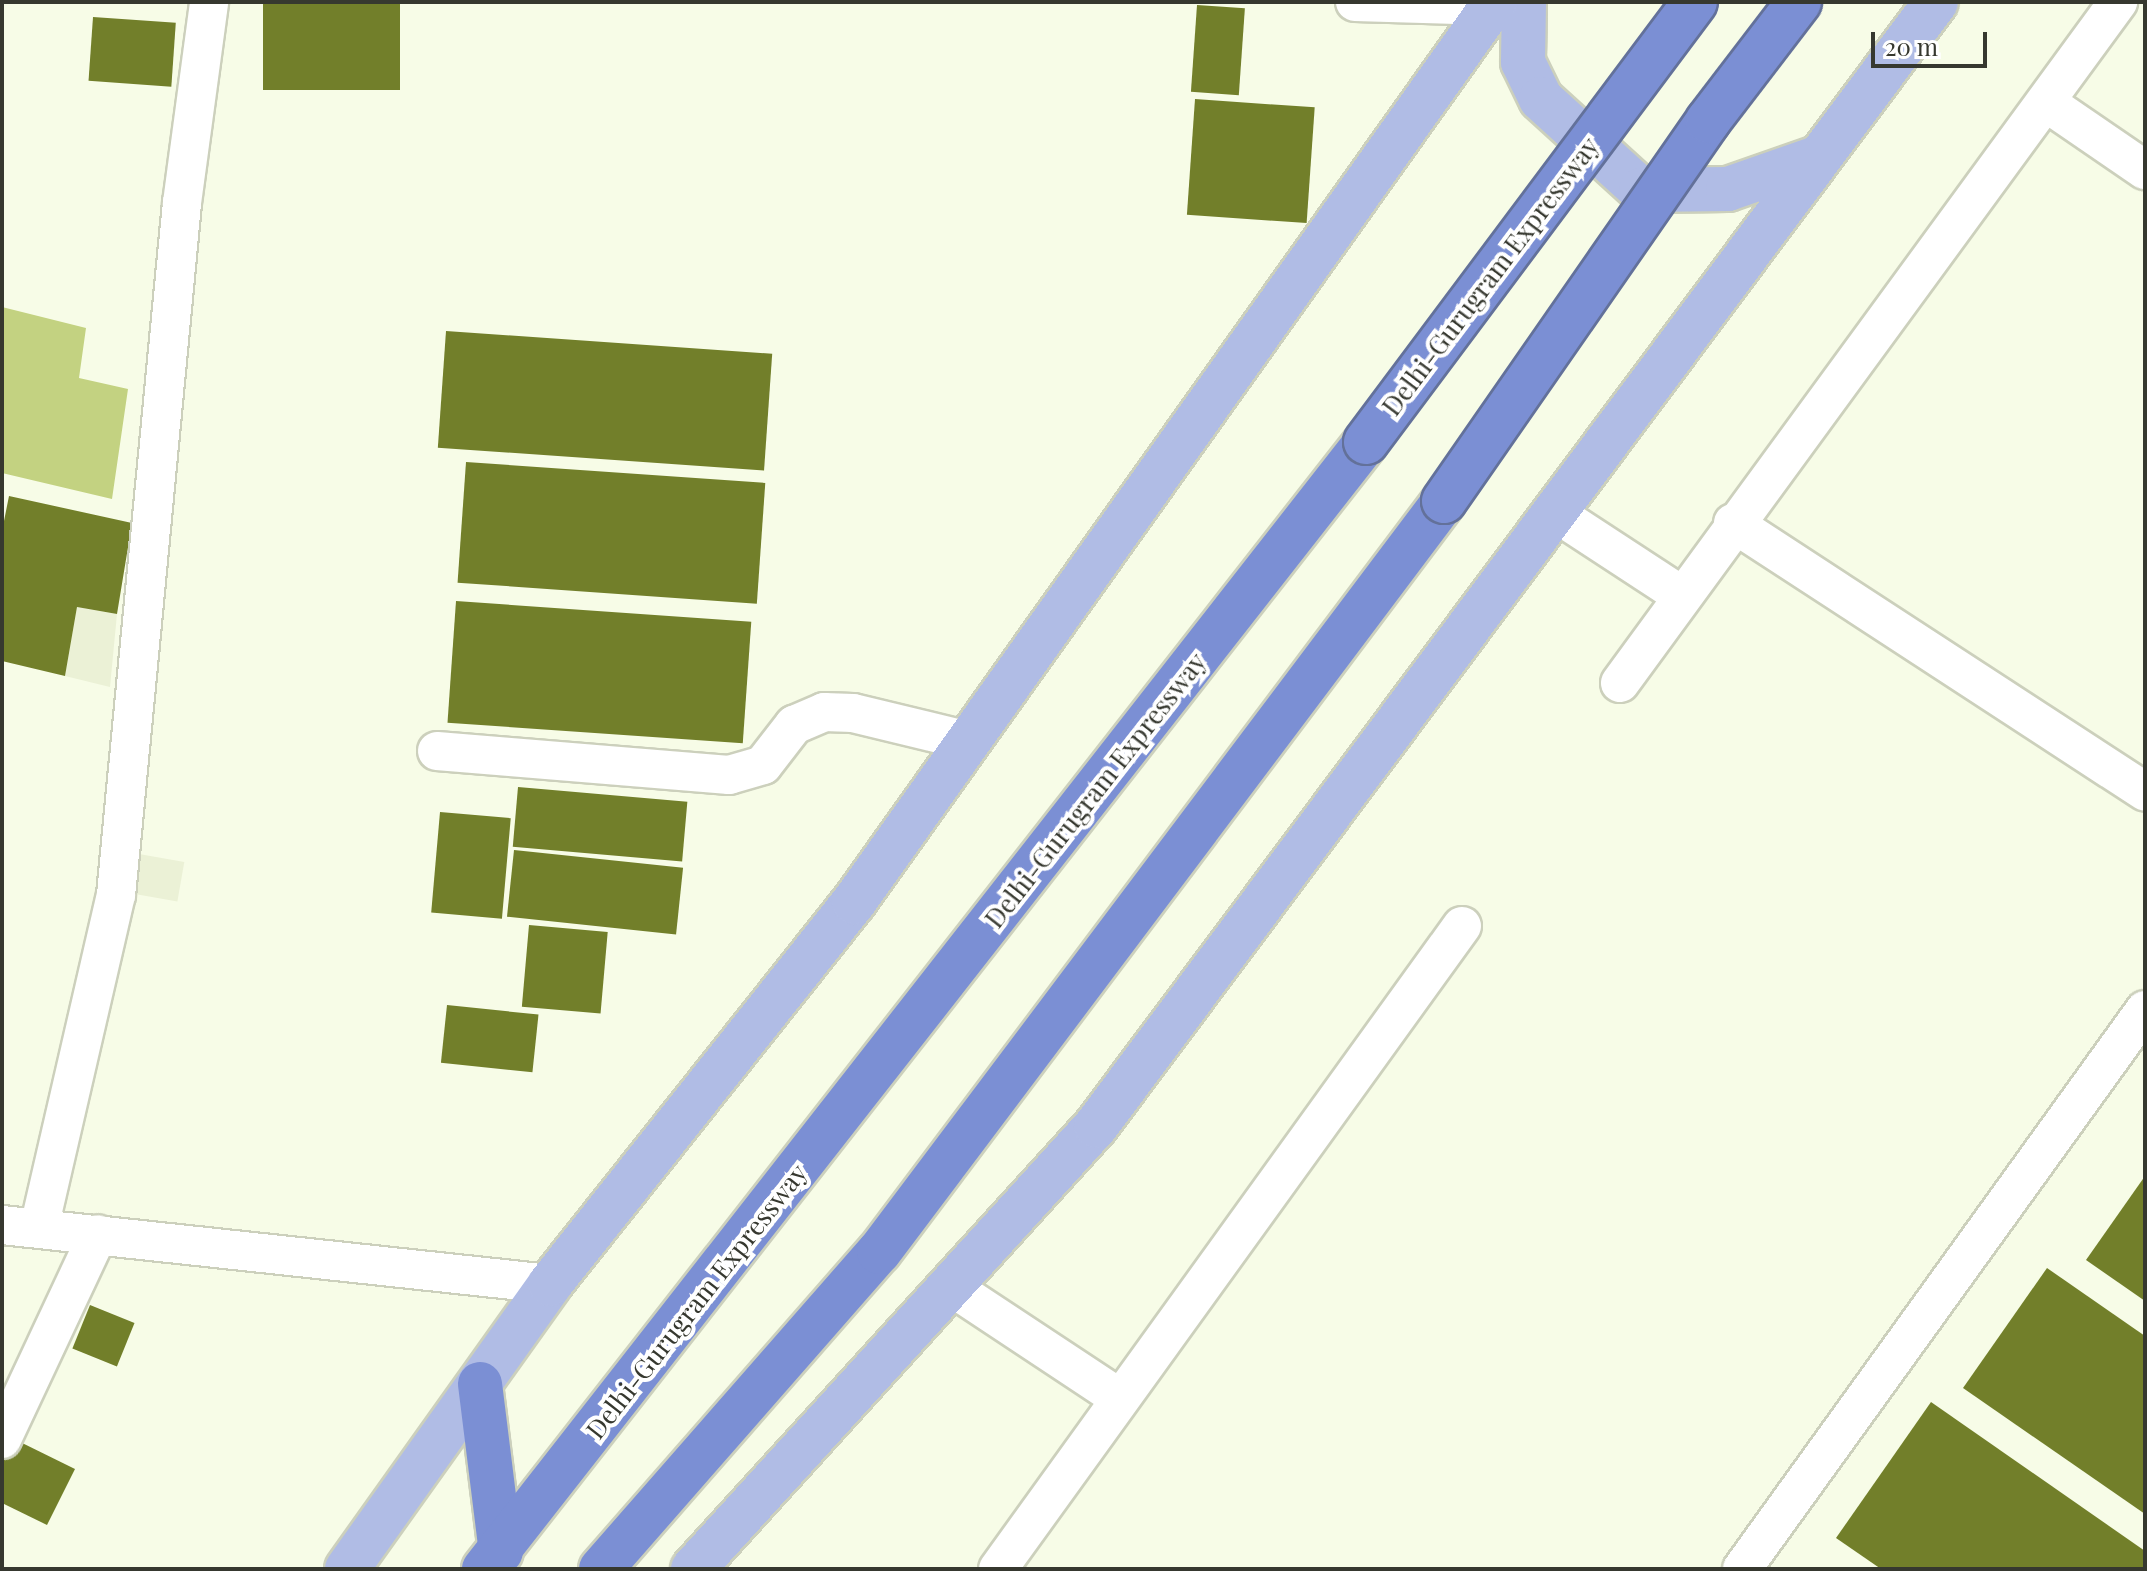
<!DOCTYPE html>
<style>
body{margin:0}
#map{position:relative;width:2147px;height:1571px;overflow:hidden;background:#f7fce7;font-family:"Playfair Display",serif}
div>[style]{position:absolute}
[style*='--x']{left:calc(var(--x)*1px);top:calc(var(--y)*1px);width:calc(var(--w)*1px);rotate:calc(var(--a)*1deg)}
.built>*{inset:0;background:#ebf1d6;transform-origin:0 0}
.green>*{inset:0;background:#c3d281}
.building>*{inset:0;background:#727f2a;transform-origin:0 0}
.roads{filter:drop-shadow(2px 0 #ccd0bc) drop-shadow(-2px 0 #ccd0bc) drop-shadow(0 2px #ccd0bc) drop-shadow(0 -2px #ccd0bc)}
.minor>*{height:38px;margin:-19px;padding:0 19px;transform-origin:19px;border-radius:19px;background:#fff}
.major>*{height:44px;margin:-22px;padding:0 22px;transform-origin:22px;border-radius:22px;background:#b0bce5}
.highway>*{height:44px;margin:-22px;padding:0 22px;transform-origin:22px;border-radius:22px;background:#7b8fd4}
.bridges{filter:drop-shadow(2px 0 #63719a) drop-shadow(-2px 0 #63719a) drop-shadow(0 2px #63719a) drop-shadow(0 -2px #63719a)}
.highway-bridge>*{height:44px;margin:-22px;padding:0 22px;transform-origin:22px;border-radius:22px;background:#7b8fd4}
span{translate:-50% -50%;white-space:nowrap;text-align:center;line-height:1.15;-webkit-text-stroke:8px #fff;paint-order:stroke}
.street-label{font-size:26px;color:#36382f}
.frame{position:absolute;inset:0;border:4px solid #36382f;pointer-events:none}
.scale{position:absolute;left:1871px;top:32px;width:116px;height:36px;box-sizing:border-box;border:4px solid #36382f;border-top:0;padding-left:10px;font-size:24px;line-height:28px;white-space:nowrap;color:#36382f;-webkit-text-stroke:6px #fff;paint-order:stroke}
</style>
<div id="map">
<div class="built">
<div style="clip-path:polygon(77px 607px,117px 614px,110px 687px,65px 676px)"></div>
<div style="left:139px;top:854px;width:46px;height:40px;rotate:10deg"></div>
</div>
<div class="green">
<div style="clip-path:polygon(2px 307px,86px 328px,79px 378px,128px 389px,112px 499px,2px 473px)"></div>
</div>
<div class="building">
<div style="left:263px;top:2px;width:137px;height:88px"></div>
<div style="left:1197px;top:5px;width:48px;height:87px;rotate:4deg"></div>
<div style="left:93px;top:17px;width:83px;height:64px;rotate:4deg"></div>
<div style="left:1195px;top:99px;width:120px;height:116px;rotate:4deg"></div>
<div style="left:446px;top:331px;width:327px;height:117px;rotate:4deg"></div>
<div style="left:466px;top:462px;width:300px;height:121px;rotate:4deg"></div>
<div style="clip-path:polygon(9px 496px,132px 523px,117px 614px,77px 607px,65px 676px,2px 661px,2px 531px)"></div>
<div style="left:456px;top:601px;width:296px;height:122px;rotate:4deg"></div>
<div style="left:518px;top:787px;width:170px;height:60px;rotate:5deg"></div>
<div style="left:440px;top:812px;width:71px;height:101px;rotate:5deg"></div>
<div style="left:514px;top:850px;width:170px;height:67px;rotate:6deg"></div>
<div style="left:529px;top:925px;width:79px;height:82px;rotate:5deg"></div>
<div style="left:447px;top:1005px;width:92px;height:58px;rotate:6deg"></div>
<div style="clip-path:polygon(2145px 1176px,2145px 1301px,2086px 1260px)"></div>
<div style="clip-path:polygon(2047px 1268px,2145px 1336px,2145px 1514px,1963px 1388px)"></div>
<div style="left:90px;top:1305px;width:48px;height:47px;rotate:22deg"></div>
<div style="clip-path:polygon(1931px 1402px,2145px 1551px,2145px 1569px,1881px 1569px,1836px 1538px)"></div>
<div style="clip-path:polygon(12px 1438px,75px 1469px,47px 1525px,2px 1503px,2px 1458px)"></div>
</div>
<div class="roads">
<div class="minor">
<div style="--x:1355;--y:2;--w:137;--a:1.7"></div>
<div style="--x:2047;--y:103;--w:119;--a:34.4"></div>
<div style="--x:1554;--y:512;--w:152;--a:33.2"></div>
<div style="--x:1733;--y:523;--w:492;--a:33.1"></div>
<div style="--x:1620;--y:683;--w:844;--a:-53.82"></div>
<div style="--x:437;--y:751;--w:293;--a:4.7"></div>
<div style="--x:729;--y:775;--w:35;--a:-16"></div>
<div style="--x:763;--y:765;--w:51;--a:-52.2"></div>
<div style="--x:794;--y:725;--w:33;--a:-23"></div>
<div style="--x:824;--y:712;--w:29;--a:2"></div>
<div style="--x:853;--y:713;--w:119;--a:13.6"></div>
<div style="--x:2;--y:1225;--w:551;--a:6.15"></div>
<div style="--x:39;--y:1228;--w:342;--a:-77"></div>
<div style="--x:116;--y:895;--w:695;--a:-84.55"></div>
<div style="--x:182;--y:203;--w:203;--a:-82.3"></div>
<div style="--x:950;--y:1286;--w:201;--a:33.5"></div>
<div style="--x:2;--y:1439;--w:226;--a:-64.9"></div>
<div style="--x:998;--y:1569;--w:793;--a:-54.19"></div>
<div style="--x:1742;--y:1569;--w:689;--a:-54.21"></div>
</div>
<div class="major">
<div style="--x:1524;--y:2;--w:60;--a:91"></div>
<div style="--x:1523;--y:62;--w:41;--a:64.1"></div>
<div style="--x:1541;--y:99;--w:135;--a:42.3"></div>
<div style="--x:1641;--y:190;--w:87;--a:-0.7"></div>
<div style="--x:1728;--y:189;--w:94;--a:-19.2"></div>
<div style="--x:347;--y:1569;--w:350;--a:-54.5"></div>
<div style="--x:550;--y:1284;--w:488;--a:-51.5"></div>
<div style="--x:854;--y:902;--w:1105;--a:-54.54"></div>
<div style="--x:693;--y:1569;--w:599;--a:-47.71"></div>
<div style="--x:1096;--y:1126;--w:1403;--a:-53.23"></div>
</div>
<div class="highway">
<div style="--x:480;--y:1384;--w:169;--a:82.9"></div>
<div style="--x:484;--y:1569;--w:1431;--a:-51.95"></div>
<div style="--x:601;--y:1569;--w:422;--a:-48.8"></div>
<div style="--x:879;--y:1252;--w:940;--a:-53.04"></div>
</div>
</div>
<div class="bridges">
<div class="highway-bridge">
<div style="--x:1366;--y:442;--w:549;--a:-53.21"></div>
<div style="--x:1444;--y:501;--w:463;--a:-55.2"></div>
<div style="--x:1708;--y:121;--w:150;--a:-52.6"></div>
</div>
</div>
<div class="street-label">
<span style="left:1490px;top:276px;rotate:-53deg">Delhi-Gurugram Expressway</span>
<span style="left:1095px;top:790px;rotate:-52deg">Delhi-Gurugram Expressway</span>
<span style="left:696px;top:1301px;rotate:-52deg">Delhi-Gurugram Expressway</span>
</div>
<div class="frame"></div>
<div class="scale">20 m</div>
</div>
